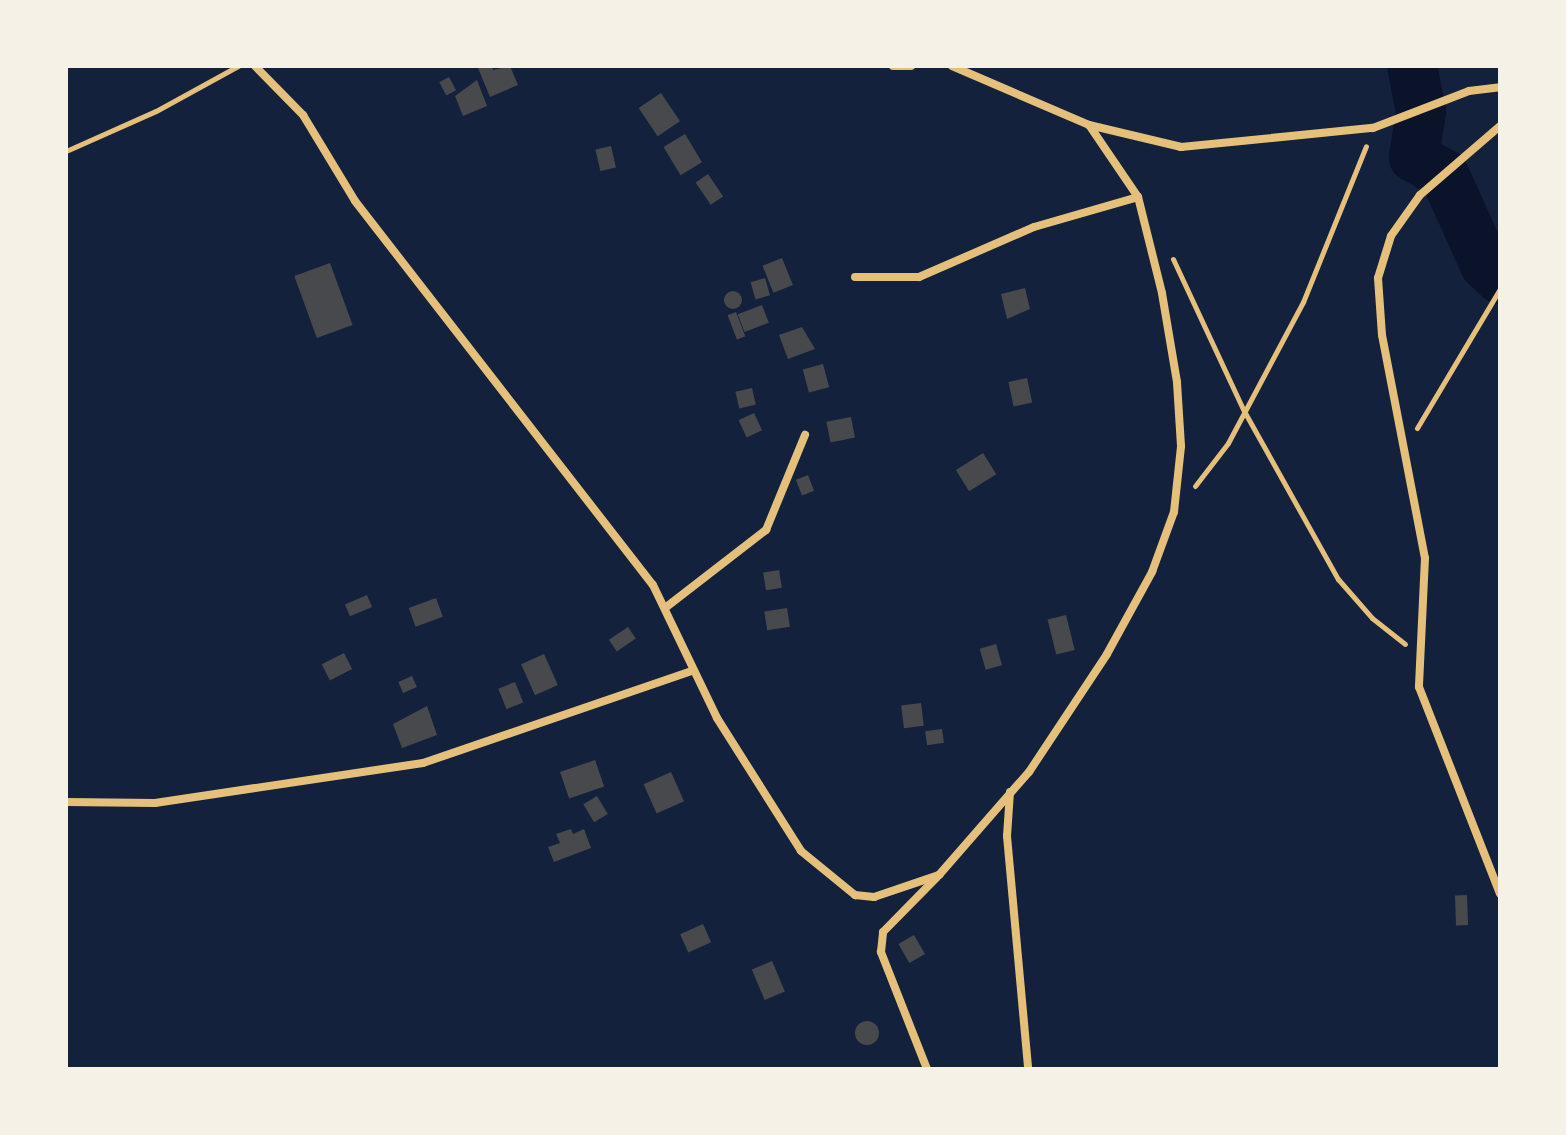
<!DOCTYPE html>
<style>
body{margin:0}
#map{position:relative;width:1566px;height:1135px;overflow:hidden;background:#14213d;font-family:Inter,sans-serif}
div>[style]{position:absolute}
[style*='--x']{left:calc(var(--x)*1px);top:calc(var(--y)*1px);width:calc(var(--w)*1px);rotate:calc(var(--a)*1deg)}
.river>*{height:50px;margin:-25px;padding:0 25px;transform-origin:25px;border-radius:25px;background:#0b132b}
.building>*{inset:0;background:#48494c;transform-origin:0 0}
.round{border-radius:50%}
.path>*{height:5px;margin:-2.5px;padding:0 2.5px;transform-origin:2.5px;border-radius:2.5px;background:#e5c07b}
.minor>*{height:8px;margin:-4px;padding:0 4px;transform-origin:4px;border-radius:4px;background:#e5c07b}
span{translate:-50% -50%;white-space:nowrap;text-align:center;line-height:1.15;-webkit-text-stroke:8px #f6f1e7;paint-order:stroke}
.frame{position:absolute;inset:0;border:68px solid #f6f1e7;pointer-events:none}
</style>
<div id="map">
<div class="river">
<div style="--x:1412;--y:66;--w:46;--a:78.7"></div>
<div style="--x:1421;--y:111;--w:47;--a:98.7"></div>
<div style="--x:1414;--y:157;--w:34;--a:30"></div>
<div style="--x:1444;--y:174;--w:100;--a:65.7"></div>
<div style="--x:1485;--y:265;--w:21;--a:43"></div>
</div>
<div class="building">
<div style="clip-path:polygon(492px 66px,493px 70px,510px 66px,518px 85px,490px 97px,478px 68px)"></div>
<div style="left:449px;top:77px;width:15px;height:11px;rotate:62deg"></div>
<div style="clip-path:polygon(477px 80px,487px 106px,463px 116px,455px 96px)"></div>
<div style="left:661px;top:93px;width:34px;height:27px;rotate:56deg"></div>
<div style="left:685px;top:134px;width:33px;height:25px;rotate:59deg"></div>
<div style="left:611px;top:146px;width:22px;height:16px;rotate:77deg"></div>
<div style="left:708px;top:174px;width:27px;height:15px;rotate:56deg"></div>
<div style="left:782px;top:258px;width:29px;height:21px;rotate:68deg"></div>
<div style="left:330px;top:263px;width:66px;height:38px;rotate:70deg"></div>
<div style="left:765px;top:278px;width:18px;height:15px;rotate:74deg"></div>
<div style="clip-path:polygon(1025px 288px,1030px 309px,1007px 319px,1001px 294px)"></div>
<div class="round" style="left:724px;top:291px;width:18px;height:18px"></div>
<div style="left:762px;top:305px;width:19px;height:26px;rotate:69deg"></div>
<div style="left:736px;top:312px;width:26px;height:9px;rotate:69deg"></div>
<div style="clip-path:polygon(802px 327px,815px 349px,788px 359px,779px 335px)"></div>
<div style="left:823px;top:364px;width:24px;height:21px;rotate:75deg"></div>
<div style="left:1027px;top:378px;width:25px;height:19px;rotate:78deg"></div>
<div style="left:752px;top:388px;width:17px;height:17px;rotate:77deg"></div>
<div style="left:754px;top:413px;width:19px;height:17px;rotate:65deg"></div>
<div style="left:851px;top:417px;width:21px;height:25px;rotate:79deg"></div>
<div style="left:983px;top:453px;width:25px;height:32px;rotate:58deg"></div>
<div style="left:808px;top:475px;width:17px;height:13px;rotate:69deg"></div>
<div style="left:779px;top:570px;width:18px;height:16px;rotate:81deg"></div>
<div style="left:367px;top:595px;width:13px;height:24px;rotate:67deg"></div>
<div style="left:436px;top:598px;width:20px;height:29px;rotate:70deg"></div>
<div style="left:787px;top:608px;width:19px;height:23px;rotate:81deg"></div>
<div style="left:1066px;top:615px;width:36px;height:19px;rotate:76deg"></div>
<div style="left:628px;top:627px;width:14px;height:23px;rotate:56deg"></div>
<div style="left:996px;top:644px;width:22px;height:17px;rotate:74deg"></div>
<div style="left:344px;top:653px;width:18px;height:25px;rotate:63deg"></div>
<div style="left:544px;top:654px;width:34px;height:25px;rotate:66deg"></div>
<div style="left:412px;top:676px;width:12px;height:15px;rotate:66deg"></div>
<div style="left:515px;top:682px;width:22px;height:18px;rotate:68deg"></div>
<div style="left:921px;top:703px;width:23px;height:20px;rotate:83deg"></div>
<div style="clip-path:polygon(427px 706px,437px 735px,402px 748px,393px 724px)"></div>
<div style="left:942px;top:729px;width:14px;height:17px;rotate:82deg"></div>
<div style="left:595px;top:760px;width:28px;height:37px;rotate:71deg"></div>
<div style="left:671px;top:772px;width:32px;height:30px;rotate:66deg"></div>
<div style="left:597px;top:796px;width:21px;height:16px;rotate:59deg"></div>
<div style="clip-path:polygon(571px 829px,573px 834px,584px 829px,591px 848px,554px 862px,548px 847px,560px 843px,556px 834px)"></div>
<div style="left:1467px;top:895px;width:30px;height:12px;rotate:88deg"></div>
<div style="left:703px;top:924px;width:20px;height:25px;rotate:66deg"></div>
<div style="left:914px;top:935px;width:22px;height:18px;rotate:60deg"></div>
<div style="left:772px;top:961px;width:33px;height:22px;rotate:67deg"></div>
<div class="round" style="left:855px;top:1021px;width:24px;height:24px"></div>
</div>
<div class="path">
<div style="--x:66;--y:151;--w:98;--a:-24"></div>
<div style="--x:156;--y:111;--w:94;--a:-28.8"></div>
<div style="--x:1173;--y:259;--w:168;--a:65"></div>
<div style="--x:1244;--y:411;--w:193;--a:60.8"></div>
<div style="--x:1338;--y:579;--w:52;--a:48.9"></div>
<div style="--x:1372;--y:618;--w:42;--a:38.2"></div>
<div style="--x:1417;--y:428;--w:162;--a:-59.2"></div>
<div style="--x:1195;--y:486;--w:54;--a:-52.5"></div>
<div style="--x:1228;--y:443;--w:160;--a:-62"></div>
<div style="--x:1303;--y:302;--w:168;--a:-68"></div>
</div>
<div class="minor">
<div style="--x:255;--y:66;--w:69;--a:45.6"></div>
<div style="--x:303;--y:115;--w:100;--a:58.8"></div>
<div style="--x:355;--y:201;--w:486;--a:52.2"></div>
<div style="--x:653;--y:585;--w:148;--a:64.3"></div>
<div style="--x:717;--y:718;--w:157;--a:57.7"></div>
<div style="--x:801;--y:851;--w:70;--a:39.2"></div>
<div style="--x:855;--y:895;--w:19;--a:6"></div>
<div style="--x:874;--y:897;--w:69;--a:-18.7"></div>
<div style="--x:939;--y:875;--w:137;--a:-48.9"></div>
<div style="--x:1029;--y:772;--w:141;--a:-56.5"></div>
<div style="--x:1107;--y:654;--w:94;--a:-61.2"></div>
<div style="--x:1152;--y:572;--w:64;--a:-69.9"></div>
<div style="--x:1174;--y:512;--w:66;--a:-83.9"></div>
<div style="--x:1181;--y:446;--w:64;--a:-93.6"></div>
<div style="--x:1177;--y:382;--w:90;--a:-99.6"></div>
<div style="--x:1162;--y:293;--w:99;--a:-104"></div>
<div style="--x:1138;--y:197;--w:87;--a:-124.2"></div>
<div style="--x:893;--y:66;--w:18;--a:0"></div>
<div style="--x:952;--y:66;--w:149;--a:23.3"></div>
<div style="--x:1089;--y:125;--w:95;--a:13.4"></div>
<div style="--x:1181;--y:147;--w:193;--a:-5.7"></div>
<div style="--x:1373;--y:128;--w:103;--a:-21.1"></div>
<div style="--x:1469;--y:91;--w:31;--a:-7"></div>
<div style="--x:1500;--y:126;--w:106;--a:139.2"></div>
<div style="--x:1420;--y:195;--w:50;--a:125.3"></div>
<div style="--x:1391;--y:236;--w:44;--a:107.2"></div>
<div style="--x:1378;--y:278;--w:57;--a:86"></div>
<div style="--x:1382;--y:335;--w:227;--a:79.1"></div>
<div style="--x:1425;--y:558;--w:129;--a:92.7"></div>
<div style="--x:1419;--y:687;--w:222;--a:68.6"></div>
<div style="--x:855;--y:277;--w:64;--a:0"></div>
<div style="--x:919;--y:277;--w:125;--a:-23.5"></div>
<div style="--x:1034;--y:227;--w:108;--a:-16.1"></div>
<div style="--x:665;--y:608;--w:128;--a:-37.7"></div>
<div style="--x:766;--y:530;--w:103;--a:-67.7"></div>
<div style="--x:1010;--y:792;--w:44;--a:93.9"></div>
<div style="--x:1007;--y:836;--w:234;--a:84.8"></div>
<div style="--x:66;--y:802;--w:89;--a:0.6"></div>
<div style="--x:155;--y:803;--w:271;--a:-8.5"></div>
<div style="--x:423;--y:763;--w:284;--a:-18.9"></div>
<div style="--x:927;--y:1069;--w:126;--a:-111.5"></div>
<div style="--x:881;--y:952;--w:20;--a:-84"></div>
<div style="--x:883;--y:932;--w:77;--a:-45.5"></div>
</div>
<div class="frame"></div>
</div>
